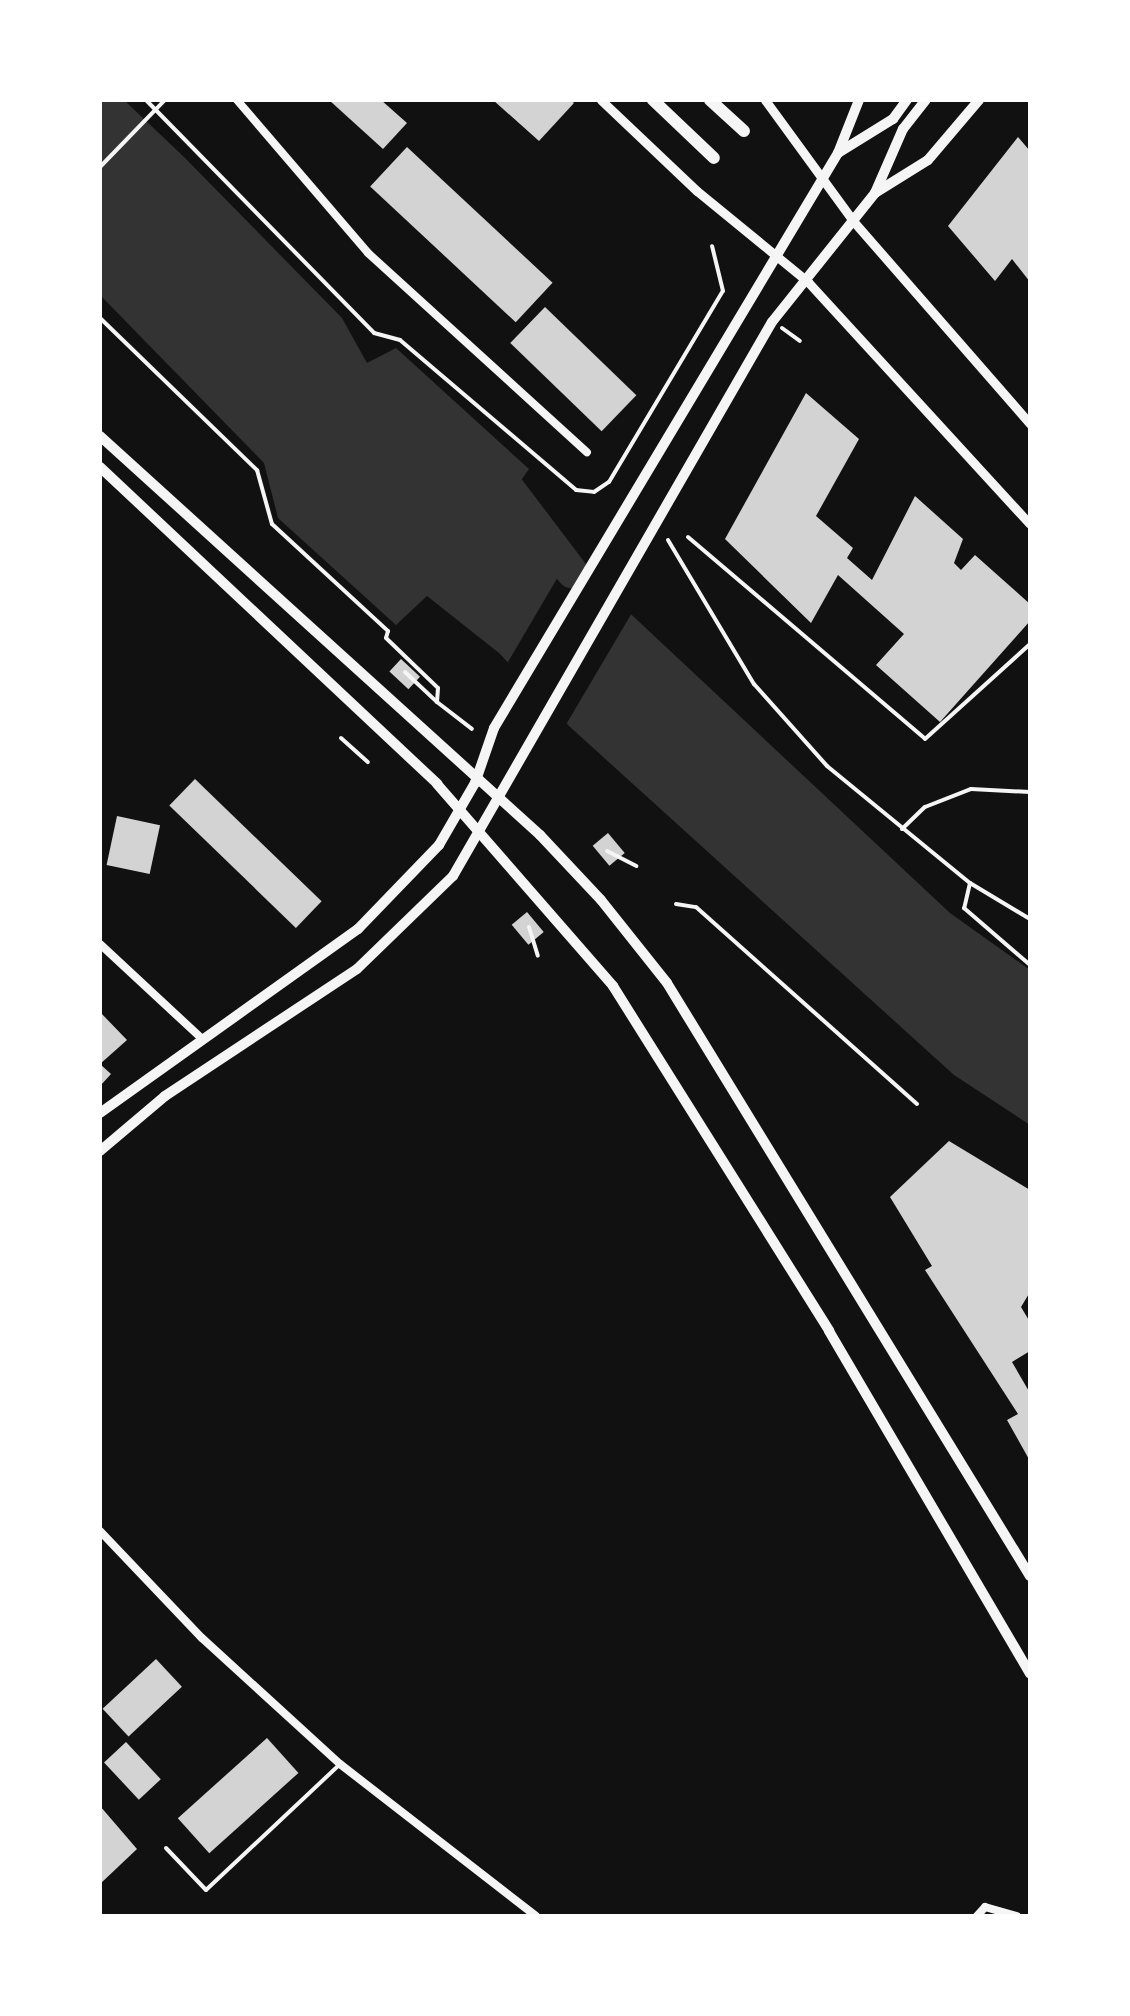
<!DOCTYPE html>
<style>
body{margin:0}
#map{position:relative;width:1130px;height:2016px;overflow:hidden;background:#111;font-family:"Roboto Condensed",sans-serif}
div>[style]{position:absolute}
[style*='--x']{left:calc(var(--x)*1px);top:calc(var(--y)*1px);width:calc(var(--w)*1px);rotate:calc(var(--a)*1deg)}
.water>*{inset:0;background:#333}
.pier>*{inset:0;background:#111}
.river>*{height:32px;margin:-16px;padding:0 16px;transform-origin:16px;border-radius:16px;background:#333}
.building>*{inset:0;background:#d3d3d3;transform-origin:0 0}
.path>*{height:4px;margin:-2px;padding:0 2px;transform-origin:2px;border-radius:2px;background:#f5f5f5}
.service>*{height:4px;margin:-2px;padding:0 2px;transform-origin:2px;border-radius:2px;background:#f5f5f5}
.minor>*{height:8px;margin:-4px;padding:0 4px;transform-origin:4px;border-radius:4px;background:#f5f5f5}
.tertiary>*{height:9px;margin:-4.5px;padding:0 4.5px;transform-origin:4.5px;border-radius:4.5px;background:#f5f5f5}
.secondary>*{height:10px;margin:-5px;padding:0 5px;transform-origin:5px;border-radius:5px;background:#f5f5f5}
.trunk>*{height:12px;margin:-6px;padding:0 6px;transform-origin:6px;border-radius:6px;background:#f5f5f5}
span{translate:-50% -50%;white-space:nowrap;text-align:center;line-height:1.15;-webkit-text-stroke:10px #fff;paint-order:stroke}
.frame{position:absolute;inset:0;border:102px solid #fff;pointer-events:none}
</style>
<div id="map">
<div class="water">
<div style="clip-path:polygon(100px 100px,124px 100px,184px 157px,342px 318px,367px 363px,396px 348px,529px 469px,508px 499px,950px 913px,1030px 970px,1030px 1125px,954px 1075px,569px 726px,499px 653px,427px 596px,396px 625px,278px 518px,264px 463px,100px 295px)"></div>
</div>
<div class="pier">
<div style="clip-path:polygon(572px 553px,633px 611px,564px 728px,505px 667px)"></div>
</div>
<div class="river">
<div style="--x:487;--y:460;--w:141;--a:52.8"></div>
</div>
<div class="building">
<div style="clip-path:polygon(329px 100px,381px 100px,407px 123px,383px 149px)"></div>
<div style="clip-path:polygon(493px 100px,570px 100px,574px 103px,539px 141px)"></div>
<div style="clip-path:polygon(1018px 137px,1030px 151px,1030px 282px,1012px 259px,995px 281px,948px 226px)"></div>
<div style="left:407px;top:147px;width:199px;height:54px;rotate:43deg"></div>
<div style="left:545px;top:307px;width:127px;height:50px;rotate:44deg"></div>
<div style="clip-path:polygon(806px 393px,859px 439px,816px 516px,853px 548px,847px 558px,872px 580px,915px 496px,963px 539px,954px 563px,961px 570px,975px 555px,1030px 604px,1030px 621px,940px 722px,876px 665px,904px 634px,838px 575px,811px 623px,725px 539px)"></div>
<div style="left:401px;top:659px;width:26px;height:17px;rotate:43deg"></div>
<div style="left:195px;top:779px;width:176px;height:37px;rotate:44deg"></div>
<div style="left:117px;top:816px;width:44px;height:50px;rotate:12deg"></div>
<div style="left:608px;top:833px;width:26px;height:20px;rotate:50deg"></div>
<div style="left:527px;top:912px;width:26px;height:20px;rotate:50deg"></div>
<div style="clip-path:polygon(100px 1012px,127px 1040px,100px 1064px,111px 1074px,100px 1086px)"></div>
<div style="clip-path:polygon(949px 1141px,1030px 1190px,1030px 1292px,1021px 1307px,1030px 1322px,1030px 1351px,1012px 1362px,1030px 1393px,1030px 1461px,1007px 1420px,1018px 1414px,925px 1270px,932px 1266px,890px 1197px)"></div>
<div style="left:156px;top:1659px;width:38px;height:73px;rotate:47deg"></div>
<div style="left:267px;top:1738px;width:47px;height:120px;rotate:48deg"></div>
<div style="left:126px;top:1742px;width:51px;height:30px;rotate:47deg"></div>
<div style="clip-path:polygon(100px 1806px,137px 1849px,100px 1884px)"></div>
</div>
<div class="path">
<div style="--x:146;--y:100;--w:326;--a:45.6"></div>
<div style="--x:374;--y:333;--w:27;--a:15"></div>
<div style="--x:400;--y:340;--w:231;--a:40.4"></div>
<div style="--x:576;--y:490;--w:18;--a:6"></div>
<div style="--x:594;--y:492;--w:18;--a:-34"></div>
<div style="--x:609;--y:482;--w:222;--a:-59.2"></div>
<div style="--x:723;--y:291;--w:46;--a:-103.7"></div>
<div style="--x:100;--y:167;--w:93;--a:-45.9"></div>
<div style="--x:100;--y:318;--w:219;--a:44.1"></div>
<div style="--x:257;--y:470;--w:56;--a:74.5"></div>
<div style="--x:272;--y:524;--w:158;--a:42.7"></div>
<div style="--x:388;--y:631;--w:7;--a:106"></div>
<div style="--x:386;--y:638;--w:72;--a:43.9"></div>
<div style="--x:438;--y:688;--w:14;--a:94"></div>
<div style="--x:437;--y:702;--w:44;--a:37.6"></div>
<div style="--x:782;--y:328;--w:22;--a:36"></div>
<div style="--x:688;--y:537;--w:311;--a:40.4"></div>
<div style="--x:925;--y:739;--w:142;--a:-42.1"></div>
<div style="--x:668;--y:540;--w:168;--a:59.2"></div>
<div style="--x:754;--y:684;--w:110;--a:48.3"></div>
<div style="--x:827;--y:766;--w:185;--a:39.3"></div>
<div style="--x:970;--y:883;--w:70;--a:31"></div>
<div style="--x:405;--y:672;--w:44;--a:43.2"></div>
<div style="--x:341;--y:738;--w:36;--a:42"></div>
<div style="--x:902;--y:829;--w:32;--a:-44"></div>
<div style="--x:925;--y:807;--w:49;--a:-21.4"></div>
<div style="--x:971;--y:789;--w:59;--a:2.9"></div>
<div style="--x:607;--y:851;--w:33;--a:27"></div>
<div style="--x:970;--y:883;--w:26;--a:103"></div>
<div style="--x:964;--y:908;--w:87;--a:40.8"></div>
<div style="--x:676;--y:904;--w:20;--a:9"></div>
<div style="--x:696;--y:907;--w:296;--a:41.7"></div>
<div style="--x:529;--y:927;--w:30;--a:73"></div>
</div>
<div class="service">
<div style="--x:166;--y:1848;--w:58;--a:46.4"></div>
<div style="--x:206;--y:1890;--w:184;--a:-43.2"></div>
</div>
<div class="minor">
<div style="--x:237;--y:100;--w:201;--a:49.4"></div>
<div style="--x:368;--y:253;--w:296;--a:42.3"></div>
<div style="--x:100;--y:944;--w:138;--a:42.9"></div>
<div style="--x:100;--y:1531;--w:148;--a:46.4"></div>
<div style="--x:202;--y:1638;--w:187;--a:42.4"></div>
<div style="--x:340;--y:1764;--w:248;--a:37.8"></div>
<div style="--x:977;--y:1916;--w:12;--a:-48"></div>
<div style="--x:985;--y:1907;--w:33;--a:16"></div>
</div>
<div class="tertiary">
<div style="--x:601;--y:100;--w:132;--a:43.5"></div>
<div style="--x:697;--y:191;--w:144;--a:39.3"></div>
<div style="--x:808;--y:282;--w:328;--a:47.5"></div>
<div style="--x:765;--y:100;--w:151;--a:53.9"></div>
<div style="--x:854;--y:222;--w:268;--a:48.9"></div>
</div>
<div class="secondary">
<div style="--x:838;--y:153;--w:57;--a:-68.4"></div>
<div style="--x:875;--y:193;--w:62;--a:-31.9"></div>
<div style="--x:928;--y:160;--w:79;--a:-49.6"></div>
<div style="--x:100;--y:436;--w:594;--a:42.2"></div>
<div style="--x:540;--y:835;--w:89;--a:46.8"></div>
<div style="--x:601;--y:900;--w:106;--a:51.5"></div>
<div style="--x:667;--y:983;--w:695;--a:58.53"></div>
<div style="--x:100;--y:467;--w:463;--a:43.2"></div>
<div style="--x:437;--y:784;--w:268;--a:48.9"></div>
<div style="--x:613;--y:986;--w:407;--a:57.9"></div>
<div style="--x:829;--y:1331;--w:397;--a:59.6"></div>
<div style="--x:100;--y:1113;--w:317;--a:-35.5"></div>
<div style="--x:358;--y:929;--w:117;--a:-46"></div>
<div style="--x:439;--y:845;--w:72;--a:-59.9"></div>
<div style="--x:475;--y:783;--w:58;--a:-70.9"></div>
<div style="--x:494;--y:728;--w:670;--a:-59.11"></div>
<div style="--x:838;--y:153;--w:65;--a:-31.7"></div>
<div style="--x:893;--y:119;--w:24;--a:-54"></div>
<div style="--x:100;--y:1151;--w:85;--a:-40.2"></div>
<div style="--x:165;--y:1096;--w:230;--a:-33.5"></div>
<div style="--x:357;--y:969;--w:134;--a:-44.1"></div>
<div style="--x:453;--y:876;--w:639;--a:-60.07"></div>
<div style="--x:772;--y:322;--w:165;--a:-51.4"></div>
<div style="--x:875;--y:193;--w:70;--a:-66.4"></div>
<div style="--x:903;--y:129;--w:37;--a:-52"></div>
</div>
<div class="trunk">
<div style="--x:653;--y:100;--w:84;--a:43.6"></div>
<div style="--x:710;--y:100;--w:46;--a:42.4"></div>
</div>
<div class="frame"></div>
</div>
